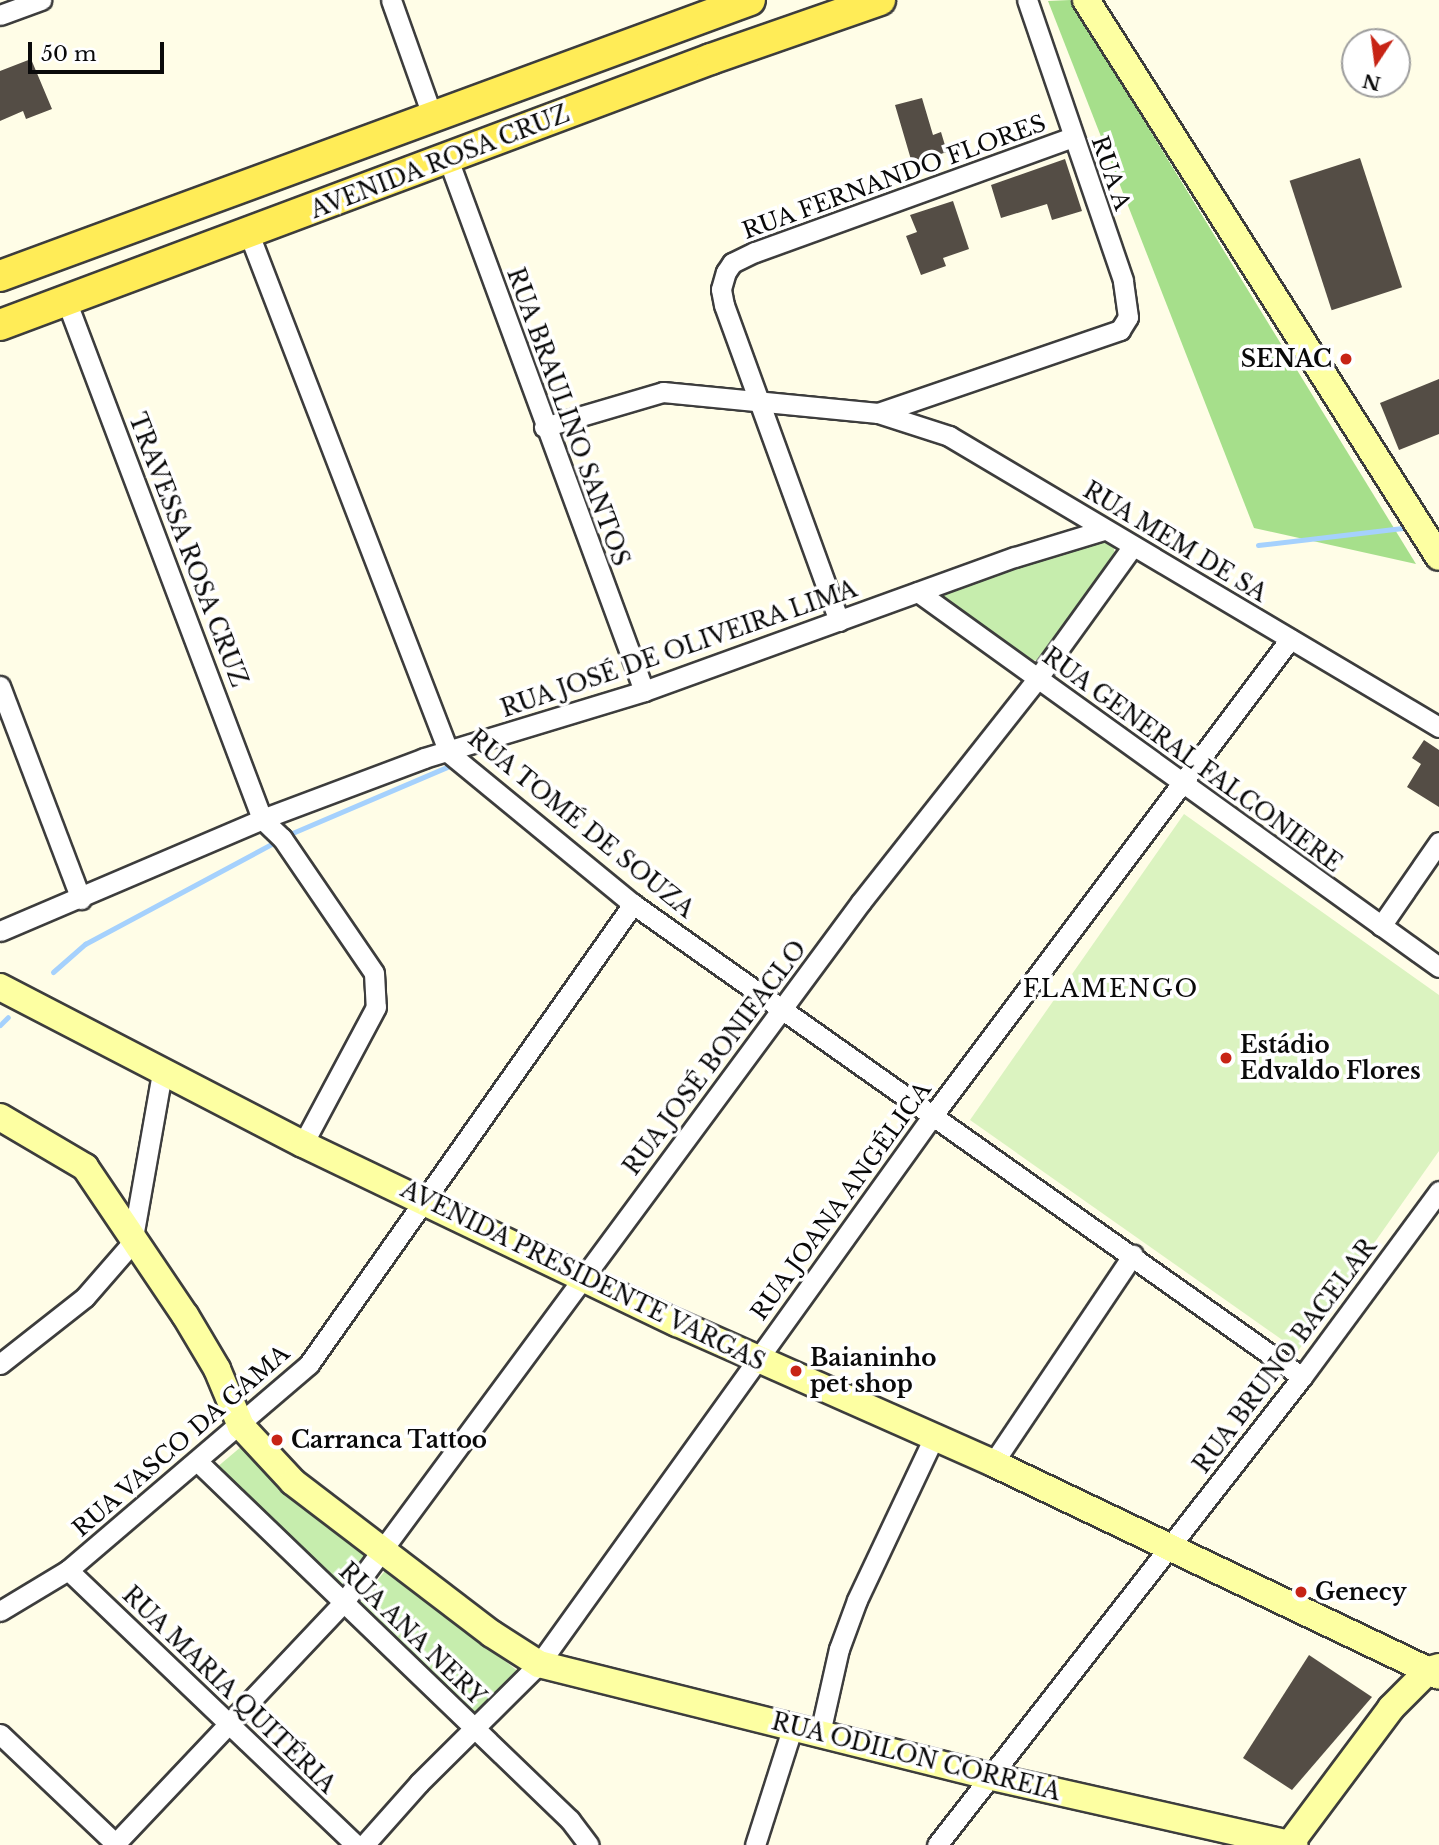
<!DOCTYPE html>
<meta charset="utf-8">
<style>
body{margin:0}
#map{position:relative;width:1439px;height:1845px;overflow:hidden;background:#fffde7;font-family:"Libre Baskerville",serif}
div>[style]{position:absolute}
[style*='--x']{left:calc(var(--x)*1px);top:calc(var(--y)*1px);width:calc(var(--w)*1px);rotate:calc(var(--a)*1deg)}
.green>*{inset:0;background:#c6edad}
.forest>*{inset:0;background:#a6df8b}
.pitch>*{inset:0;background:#dbf3c0}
.stream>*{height:5px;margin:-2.5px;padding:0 2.5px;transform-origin:2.5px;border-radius:2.5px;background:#a5d1fd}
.building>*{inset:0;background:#544d45;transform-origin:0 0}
.roads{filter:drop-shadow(2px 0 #3d3d3d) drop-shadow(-2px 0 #3d3d3d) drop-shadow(0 2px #3d3d3d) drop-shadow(0 -2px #3d3d3d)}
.street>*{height:19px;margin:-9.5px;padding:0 9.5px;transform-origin:9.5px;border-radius:9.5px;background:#fff}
.secondary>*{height:26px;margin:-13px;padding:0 13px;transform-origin:13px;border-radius:13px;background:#fdffa2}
.primary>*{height:30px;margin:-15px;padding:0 15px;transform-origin:15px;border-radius:15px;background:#ffec57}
.dots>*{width:19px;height:19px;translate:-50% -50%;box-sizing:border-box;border:4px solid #fff;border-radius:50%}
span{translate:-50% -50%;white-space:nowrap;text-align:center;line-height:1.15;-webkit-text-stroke:7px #fff;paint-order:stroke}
.street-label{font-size:23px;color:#0a0a0a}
.poi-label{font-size:23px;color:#0a0a0a;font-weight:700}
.right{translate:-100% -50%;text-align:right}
.left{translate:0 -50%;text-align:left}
.neighbourhood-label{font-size:24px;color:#0a0a0a;letter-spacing:2px}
.north{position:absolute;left:1341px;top:28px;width:70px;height:70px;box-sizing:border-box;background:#fff;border:2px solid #9d9d9d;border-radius:50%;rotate:193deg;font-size:19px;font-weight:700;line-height:28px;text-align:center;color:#0a0a0a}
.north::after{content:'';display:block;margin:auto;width:24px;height:32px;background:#c72415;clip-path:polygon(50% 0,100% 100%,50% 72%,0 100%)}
.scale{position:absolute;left:28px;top:42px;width:136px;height:32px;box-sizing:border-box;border:4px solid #0a0a0a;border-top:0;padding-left:9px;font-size:21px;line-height:24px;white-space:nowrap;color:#0a0a0a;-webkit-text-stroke:5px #fff;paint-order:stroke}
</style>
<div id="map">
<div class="green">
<div style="clip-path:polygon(1095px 539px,1113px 544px,1115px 555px,1038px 660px,1024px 661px,937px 595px)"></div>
<div style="clip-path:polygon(242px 1446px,274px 1484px,368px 1555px,341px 1587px,216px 1468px)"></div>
<div style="clip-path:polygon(388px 1567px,520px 1673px,479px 1716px,359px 1603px)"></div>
</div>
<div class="forest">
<div style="clip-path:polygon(1070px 0,1416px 564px,1254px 528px,1048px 1px)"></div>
</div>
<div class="pitch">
<div style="clip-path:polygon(1184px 814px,1439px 995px,1439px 1151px,1298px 1351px,970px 1120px)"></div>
</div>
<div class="stream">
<div style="--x:1258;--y:545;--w:154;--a:-6.7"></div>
<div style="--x:53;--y:972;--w:43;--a:-41.2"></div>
<div style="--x:85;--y:944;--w:233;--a:-28.2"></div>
<div style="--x:290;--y:834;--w:171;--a:-23.1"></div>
<div style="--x:0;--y:1025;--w:11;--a:-45"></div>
</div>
<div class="building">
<div style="clip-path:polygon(31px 59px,52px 109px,26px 119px,23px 111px,0 121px,0 71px)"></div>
<div style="clip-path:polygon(922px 98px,933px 135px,941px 132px,947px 152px,912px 163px,895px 105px)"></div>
<div style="left:1360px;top:158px;width:136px;height:74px;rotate:72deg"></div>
<div style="clip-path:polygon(1065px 159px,1082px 211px,1052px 220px,1047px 204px,1001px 218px,991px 185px)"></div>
<div style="clip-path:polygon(953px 201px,969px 249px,943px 258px,946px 266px,921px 275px,906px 236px,917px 232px,910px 215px)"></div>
<div style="clip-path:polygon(1439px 379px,1439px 434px,1399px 450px,1380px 403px)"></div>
<div style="clip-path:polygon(1424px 740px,1439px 750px,1439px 807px,1407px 787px,1421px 764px,1412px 758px)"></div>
<div style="clip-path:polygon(1309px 1655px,1372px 1697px,1292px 1790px,1243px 1758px)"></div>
</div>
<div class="roads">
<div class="street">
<div style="--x:391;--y:0;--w:122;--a:70.4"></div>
<div style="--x:0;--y:15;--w:44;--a:-20.1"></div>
<div style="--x:448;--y:159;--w:567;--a:69.78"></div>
<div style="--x:249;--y:234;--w:556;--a:68.93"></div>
<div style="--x:449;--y:753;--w:238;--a:39.4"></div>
<div style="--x:633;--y:904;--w:819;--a:35.26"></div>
<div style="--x:66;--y:300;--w:555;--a:69.31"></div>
<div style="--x:262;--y:819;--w:28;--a:44"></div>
<div style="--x:282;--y:838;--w:163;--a:55.7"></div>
<div style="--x:374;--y:973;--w:34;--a:87"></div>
<div style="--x:376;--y:1007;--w:155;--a:118.1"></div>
<div style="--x:878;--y:413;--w:75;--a:17.9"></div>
<div style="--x:949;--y:436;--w:570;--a:30.71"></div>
<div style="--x:544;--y:427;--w:124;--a:-16.4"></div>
<div style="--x:663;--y:392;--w:216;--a:5.6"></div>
<div style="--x:878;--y:413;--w:256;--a:-18.9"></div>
<div style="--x:1120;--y:330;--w:15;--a:-58"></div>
<div style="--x:1128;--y:317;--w:37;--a:-98"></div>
<div style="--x:1123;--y:280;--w:296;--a:-108.9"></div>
<div style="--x:918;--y:592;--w:642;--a:35.75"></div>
<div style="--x:839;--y:621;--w:336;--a:-110"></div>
<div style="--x:724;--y:305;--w:16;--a:-101"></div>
<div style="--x:721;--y:289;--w:18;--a:-74"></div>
<div style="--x:726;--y:272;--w:11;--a:-56"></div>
<div style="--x:732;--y:263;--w:25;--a:-26"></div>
<div style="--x:755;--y:252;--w:338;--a:-19.9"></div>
<div style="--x:0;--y:686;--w:228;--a:69.2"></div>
<div style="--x:1381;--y:926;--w:102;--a:-55.4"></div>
<div style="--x:0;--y:931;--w:285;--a:-23.1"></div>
<div style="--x:262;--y:819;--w:173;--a:-20.6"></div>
<div style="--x:424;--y:758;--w:230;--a:-16.9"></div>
<div style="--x:644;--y:691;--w:394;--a:-19.9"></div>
<div style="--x:1015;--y:557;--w:93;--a:-16.9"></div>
<div style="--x:0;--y:1364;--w:108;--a:-38.2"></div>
<div style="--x:85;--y:1297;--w:72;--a:-49"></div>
<div style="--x:132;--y:1243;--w:173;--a:-80"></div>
<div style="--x:198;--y:1462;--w:516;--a:43.9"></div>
<div style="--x:570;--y:1820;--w:31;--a:53"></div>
<div style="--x:993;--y:1463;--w:251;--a:-56.1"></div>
<div style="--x:68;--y:1570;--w:398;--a:43.7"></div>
<div style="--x:0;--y:1611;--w:79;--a:-31.1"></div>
<div style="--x:68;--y:1570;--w:317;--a:-40.5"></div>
<div style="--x:309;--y:1364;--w:563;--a:-54.84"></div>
<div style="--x:820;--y:1733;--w:86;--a:-77.3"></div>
<div style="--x:839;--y:1649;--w:52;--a:-69.8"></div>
<div style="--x:857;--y:1600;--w:178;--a:-64.7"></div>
<div style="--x:0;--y:1734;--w:161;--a:43.5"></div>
<div style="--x:114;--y:1845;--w:333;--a:-46.6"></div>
<div style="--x:343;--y:1603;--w:872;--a:-53.54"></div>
<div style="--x:861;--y:902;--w:284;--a:-51.7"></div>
<div style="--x:1037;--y:679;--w:164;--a:-54.2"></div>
<div style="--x:364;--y:1845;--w:83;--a:-48.4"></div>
<div style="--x:419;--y:1783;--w:169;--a:-44.8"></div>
<div style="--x:539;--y:1664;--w:676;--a:-54.33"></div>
<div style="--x:933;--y:1115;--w:595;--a:-53.13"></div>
<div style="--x:755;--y:1845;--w:125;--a:-72.3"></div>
<div style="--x:937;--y:1845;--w:594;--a:-52.05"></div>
<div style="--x:1302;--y:1377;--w:231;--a:-53.6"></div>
</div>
<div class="secondary">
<div style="--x:1086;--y:0;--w:659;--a:57.64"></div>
<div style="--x:0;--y:987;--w:341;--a:27.4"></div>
<div style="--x:303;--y:1144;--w:415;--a:25.6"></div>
<div style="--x:677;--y:1323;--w:346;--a:23.9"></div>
<div style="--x:993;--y:1463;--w:494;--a:25.5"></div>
<div style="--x:0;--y:1117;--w:99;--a:30.5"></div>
<div style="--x:85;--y:1167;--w:179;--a:56"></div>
<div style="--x:185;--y:1315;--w:63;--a:59.3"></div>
<div style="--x:217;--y:1369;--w:62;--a:67.2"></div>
<div style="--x:241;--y:1426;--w:76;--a:47.1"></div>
<div style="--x:293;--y:1482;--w:250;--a:37.4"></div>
<div style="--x:492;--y:1634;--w:56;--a:32.6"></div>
<div style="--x:539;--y:1664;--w:467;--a:14"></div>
<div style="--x:992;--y:1777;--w:310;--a:12.7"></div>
<div style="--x:1289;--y:1845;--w:171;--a:-53.3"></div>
<div style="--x:1391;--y:1708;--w:54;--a:-45"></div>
<div style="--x:1429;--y:1670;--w:10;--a:-17"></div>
</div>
<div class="primary">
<div style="--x:0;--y:276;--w:799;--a:-20.2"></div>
<div style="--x:0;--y:325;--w:759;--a:-20.51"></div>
<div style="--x:711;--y:59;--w:179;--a:-19.2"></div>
</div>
</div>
<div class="dots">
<div style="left:1346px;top:359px;background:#c72415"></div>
<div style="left:1226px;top:1058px;background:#c72415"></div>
<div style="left:796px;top:1371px;background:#c72415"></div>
<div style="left:277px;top:1440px;background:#c72415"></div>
<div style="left:1301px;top:1592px;background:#c72415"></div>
</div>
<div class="street-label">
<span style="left:440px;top:162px;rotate:-21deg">AVENIDA ROSA CRUZ</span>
<span style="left:1111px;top:173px;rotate:71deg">RUA A</span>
<span style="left:894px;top:177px;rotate:-20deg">RUA FERNANDO FLORES</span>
<span style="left:568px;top:417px;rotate:70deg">RUA BRAULINO SANTOS</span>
<span style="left:1175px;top:542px;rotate:31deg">RUA MEM DE SA</span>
<span style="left:188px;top:550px;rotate:69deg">TRAVESSA ROSA CRUZ</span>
<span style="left:679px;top:649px;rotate:-19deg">RUA JOSÉ DE OLIVEIRA LIMA</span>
<span style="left:1192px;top:760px;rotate:36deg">RUA GENERAL FALCONIERE</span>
<span style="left:581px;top:824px;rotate:39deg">RUA TOMÉ DE SOUZA</span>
<span style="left:715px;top:1058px;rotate:-53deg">RUA JOSÉ BONIFACLO</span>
<span style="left:841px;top:1201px;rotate:-54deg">RUA JOANA ANGÉLICA</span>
<span style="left:583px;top:1276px;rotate:26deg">AVENIDA PRESIDENTE VARGAS</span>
<span style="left:1285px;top:1356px;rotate:-53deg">RUA BRUNO BACELAR</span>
<span style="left:181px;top:1441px;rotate:-41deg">RUA VASCO DA GAMA</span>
<span style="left:412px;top:1634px;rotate:44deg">RUA ANA NERY</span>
<span style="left:229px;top:1690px;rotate:44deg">RUA MARIA QUITÉRIA</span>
<span style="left:916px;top:1757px;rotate:14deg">RUA ODILON CORREIA</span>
</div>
<div class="poi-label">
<span class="right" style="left:1332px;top:359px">SENAC</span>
<span class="left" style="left:1240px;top:1058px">Estádio<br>Edvaldo Flores</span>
<span class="left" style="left:810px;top:1371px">Baianinho<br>pet shop</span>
<span class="left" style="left:291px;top:1440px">Carranca Tattoo</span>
<span class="left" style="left:1315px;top:1592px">Genecy</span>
</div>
<div class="neighbourhood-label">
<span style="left:1111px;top:989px">FLAMENGO</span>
</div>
<div class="north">N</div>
<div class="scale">50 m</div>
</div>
